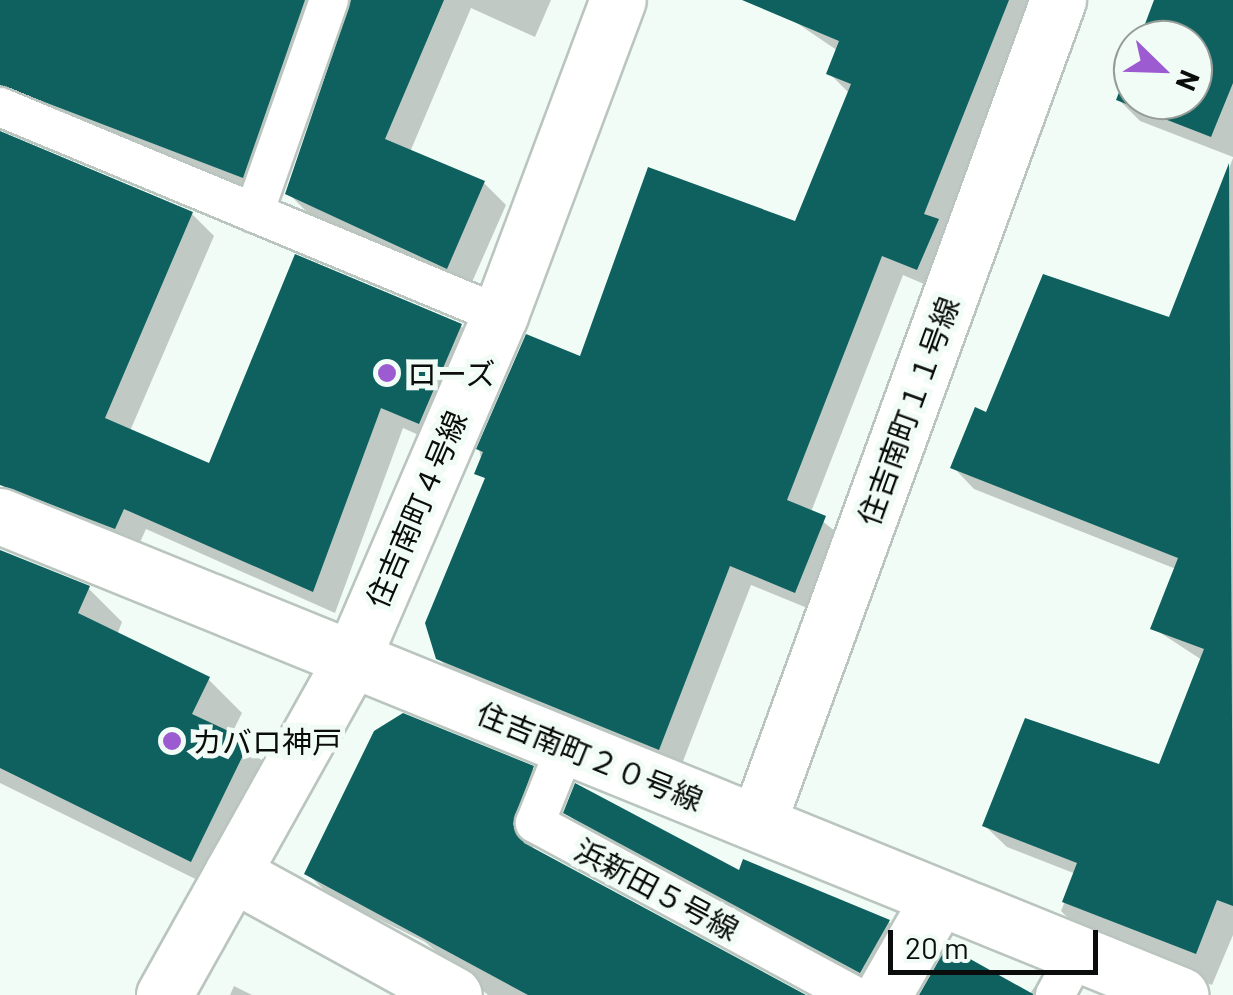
<!DOCTYPE html>
<meta charset="utf-8">
<style>
body{margin:0}
#map{position:relative;width:1233px;height:995px;overflow:hidden;background:#f1fcf6;font-family:Barlow,"Noto Sans JP",sans-serif}
div>[style]{position:absolute}
[style*='--x']{left:calc(var(--x)*1px);top:calc(var(--y)*1px);width:calc(var(--w)*1px);rotate:calc(var(--a)*1deg)}
.shadow>*{inset:0;background:#0003}
.building>*{inset:0;background:#0e615f}
.roads{filter:drop-shadow(2px 0 #bac5bf) drop-shadow(-2px 0 #bac5bf) drop-shadow(0 2px #bac5bf) drop-shadow(0 -2px #bac5bf)}
.service>*{height:38px;margin:-19px;padding:0 19px;transform-origin:19px;border-radius:19px;background:#fff}
.minor>*{height:55px;margin:-27.5px;padding:0 27.5px;transform-origin:27.5px;border-radius:27.5px;background:#fff}
.tertiary>*{height:55px;margin:-27.5px;padding:0 27.5px;transform-origin:27.5px;border-radius:27.5px;background:#fff}
.dots>*{width:28px;height:28px;translate:-50% -50%;box-sizing:border-box;border:5px solid #f1fcf6;border-radius:50%}
span{translate:-50% -50%;white-space:nowrap;text-align:center;line-height:1.15;-webkit-text-stroke:10px #f1fcf6;paint-order:stroke}
.poi-label{font-size:30px;color:#0a0d0b}
.left{translate:0 -50%;text-align:left}
.street-label{font-size:30px;color:#0a0d0b}
.north{position:absolute;left:1113px;top:20px;width:100px;height:100px;box-sizing:border-box;background:#f1fcf6;border:2px solid #959c98;border-radius:50%;rotate:113deg;font-size:28px;font-weight:700;line-height:40px;text-align:center;color:#0a0d0b}
.north::after{content:'';display:block;margin:auto;width:35px;height:45px;background:#9d5bd1;clip-path:polygon(50% 0,100% 100%,50% 72%,0 100%)}
.scale{position:absolute;left:888px;top:930px;width:210px;height:45px;box-sizing:border-box;border:5px solid #0a0d0b;border-top:0;padding-left:12px;font-size:30px;line-height:35px;white-space:nowrap;color:#0a0d0b;-webkit-text-stroke:8px #f1fcf6;paint-order:stroke}
</style>
<div id="map">
<div class="shadow">
<div style="clip-path:polygon(5px 0,551px 0,535px 37px,471px 8px,410px 152px,484px 183px,506px 205px,469px 289px,310px 215px,288px 193px,354px 3px,329px 14px,265px 198px,7px 111px,0 131px)"></div>
<div style="clip-path:polygon(799px 0,1039px 0,938px 290px,903px 275px,811px 512px,846px 540px,817px 612px,751px 585px,680px 769px,460px 680px,438px 658px,486px 482px,479px 449px,582px 360px,797px 224px,850px 94px,829px 73px,838px 51px,791px 19px)"></div>
<div style="clip-path:polygon(1157px 0,1233px 0,1233px 157px,1140px 121px,1119px 100px,1133px 63px,1133px 100px,1193px 100px,1193px 40px,1142px 40px)"></div>
<div style="clip-path:polygon(0 134px,192px 214px,214px 236px,130px 431px,210px 466px,461px 326px,483px 348px,441px 445px,403px 428px,335px 613px,146px 529px,137px 549px,31px 504px,9px 482px,0 465px)"></div>
<div style="clip-path:polygon(1233px 158px,1233px 935px,1212px 985px,1083px 933px,1061px 911px,1076px 874px,1007px 847px,985px 826px,1161px 767px,1202px 660px,1153px 628px,1176px 569px,974px 489px,953px 467px,988px 415px,1170px 320px)"></div>
<div style="clip-path:polygon(88px 588px,122px 622px,117px 635px,208px 679px,242px 713px,231px 735px,282px 777px,226px 894px,0 783px,0 644px)"></div>
<div style="clip-path:polygon(532px 768px,554px 790px,533px 848px,800px 995px,488px 995px,425px 942px,329px 895px,307px 873px)"></div>
<div style="clip-path:polygon(566px 812px,889px 922px,914px 947px,887px 995px,592px 838px)"></div>
<div style="clip-path:polygon(1042px 976px,1061px 995px,919px 995px,1029px 995px)"></div>
<div style="clip-path:polygon(234px 986px,252px 995px,230px 995px)"></div>
</div>
<div class="building">
<div style="clip-path:polygon(0 0,305px 0,243px 178px,0 85px)"></div>
<div style="clip-path:polygon(351px 0,444px 0,385px 139px,485px 181px,447px 269px,285px 194px)"></div>
<div style="clip-path:polygon(742px 0,1009px 0,924px 214px,939px 219px,917px 270px,882px 256px,787px 500px,826px 516px,795px 593px,730px 566px,659px 750px,436px 659px,425px 623px,485px 478px,474px 474px,483px 452px,476px 449px,526px 334px,580px 356px,648px 167px,795px 221px,851px 84px,826px 74px,839px 41px)"></div>
<div style="clip-path:polygon(1154px 0,1233px 0,1233px 83px,1211px 137px,1116px 100px,1133px 56px,1133px 100px,1193px 100px,1193px 40px,1139px 40px)"></div>
<div style="clip-path:polygon(0 131px,193px 212px,105px 418px,209px 463px,295px 254px,462px 324px,419px 424px,381px 408px,313px 592px,124px 509px,115px 529px,0 485px)"></div>
<div style="clip-path:polygon(1229px 163px,1233px 906px,1217px 900px,1196px 954px,1062px 902px,1077px 863px,982px 826px,1025px 718px,1159px 764px,1204px 649px,1150px 629px,1178px 558px,950px 468px,975px 407px,986px 412px,1043px 274px,1169px 317px)"></div>
<div style="clip-path:polygon(0 550px,90px 586px,78px 613px,210px 677px,192px 714px,250px 741px,191px 862px,0 768px)"></div>
<div style="clip-path:polygon(403px 713px,534px 766px,513px 824px,524px 843px,806px 995px,528px 995px,304px 874px,374px 731px)"></div>
<div style="clip-path:polygon(575px 783px,739px 870px,743px 859px,890px 920px,860px 973px,563px 813px)"></div>
<div style="clip-path:polygon(947px 946px,1033px 994px,1033px 995px,919px 995px)"></div>
</div>
<div class="roads">
<div class="service">
<div style="--x:0;--y:107;--w:542;--a:22.59"></div>
<div style="--x:254;--y:213;--w:226;--a:-70.6"></div>
<div style="--x:566;--y:746;--w:83;--a:111.9"></div>
<div style="--x:535;--y:823;--w:362;--a:28.4"></div>
<div style="--x:1055;--y:995;--w:46;--a:-61.2"></div>
</div>
<div class="minor">
<div style="--x:0;--y:516;--w:1274;--a:22.09"></div>
<div style="--x:758;--y:822;--w:875;--a:-69.95"></div>
<div style="--x:232;--y:873;--w:253;--a:28.8"></div>
<div style="--x:883;--y:995;--w:108;--a:-60.1"></div>
</div>
<div class="tertiary">
<div style="--x:164;--y:995;--w:383;--a:-60.8"></div>
<div style="--x:351;--y:661;--w:377;--a:-66.7"></div>
<div style="--x:500;--y:315;--w:336;--a:-69.5"></div>
</div>
</div>
<div class="dots">
<div style="left:387px;top:373px;background:#9d5bd1"></div>
<div style="left:172px;top:741px;background:#9d5bd1"></div>
</div>
<div class="poi-label">
<span class="left" style="left:407px;top:373px">ローズ</span>
<span class="left" style="left:192px;top:741px">カバロ神戸</span>
</div>
<div class="street-label">
<span style="left:908px;top:411px;rotate:-70deg">住吉南町１１号線</span>
<span style="left:416px;top:509px;rotate:-67deg">住吉南町４号線</span>
<span style="left:590px;top:756px;rotate:22deg">住吉南町２０号線</span>
<span style="left:657px;top:889px;rotate:28deg">浜新田５号線</span>
</div>
<div class="north">N</div>
<div class="scale">20 m</div>
</div>
